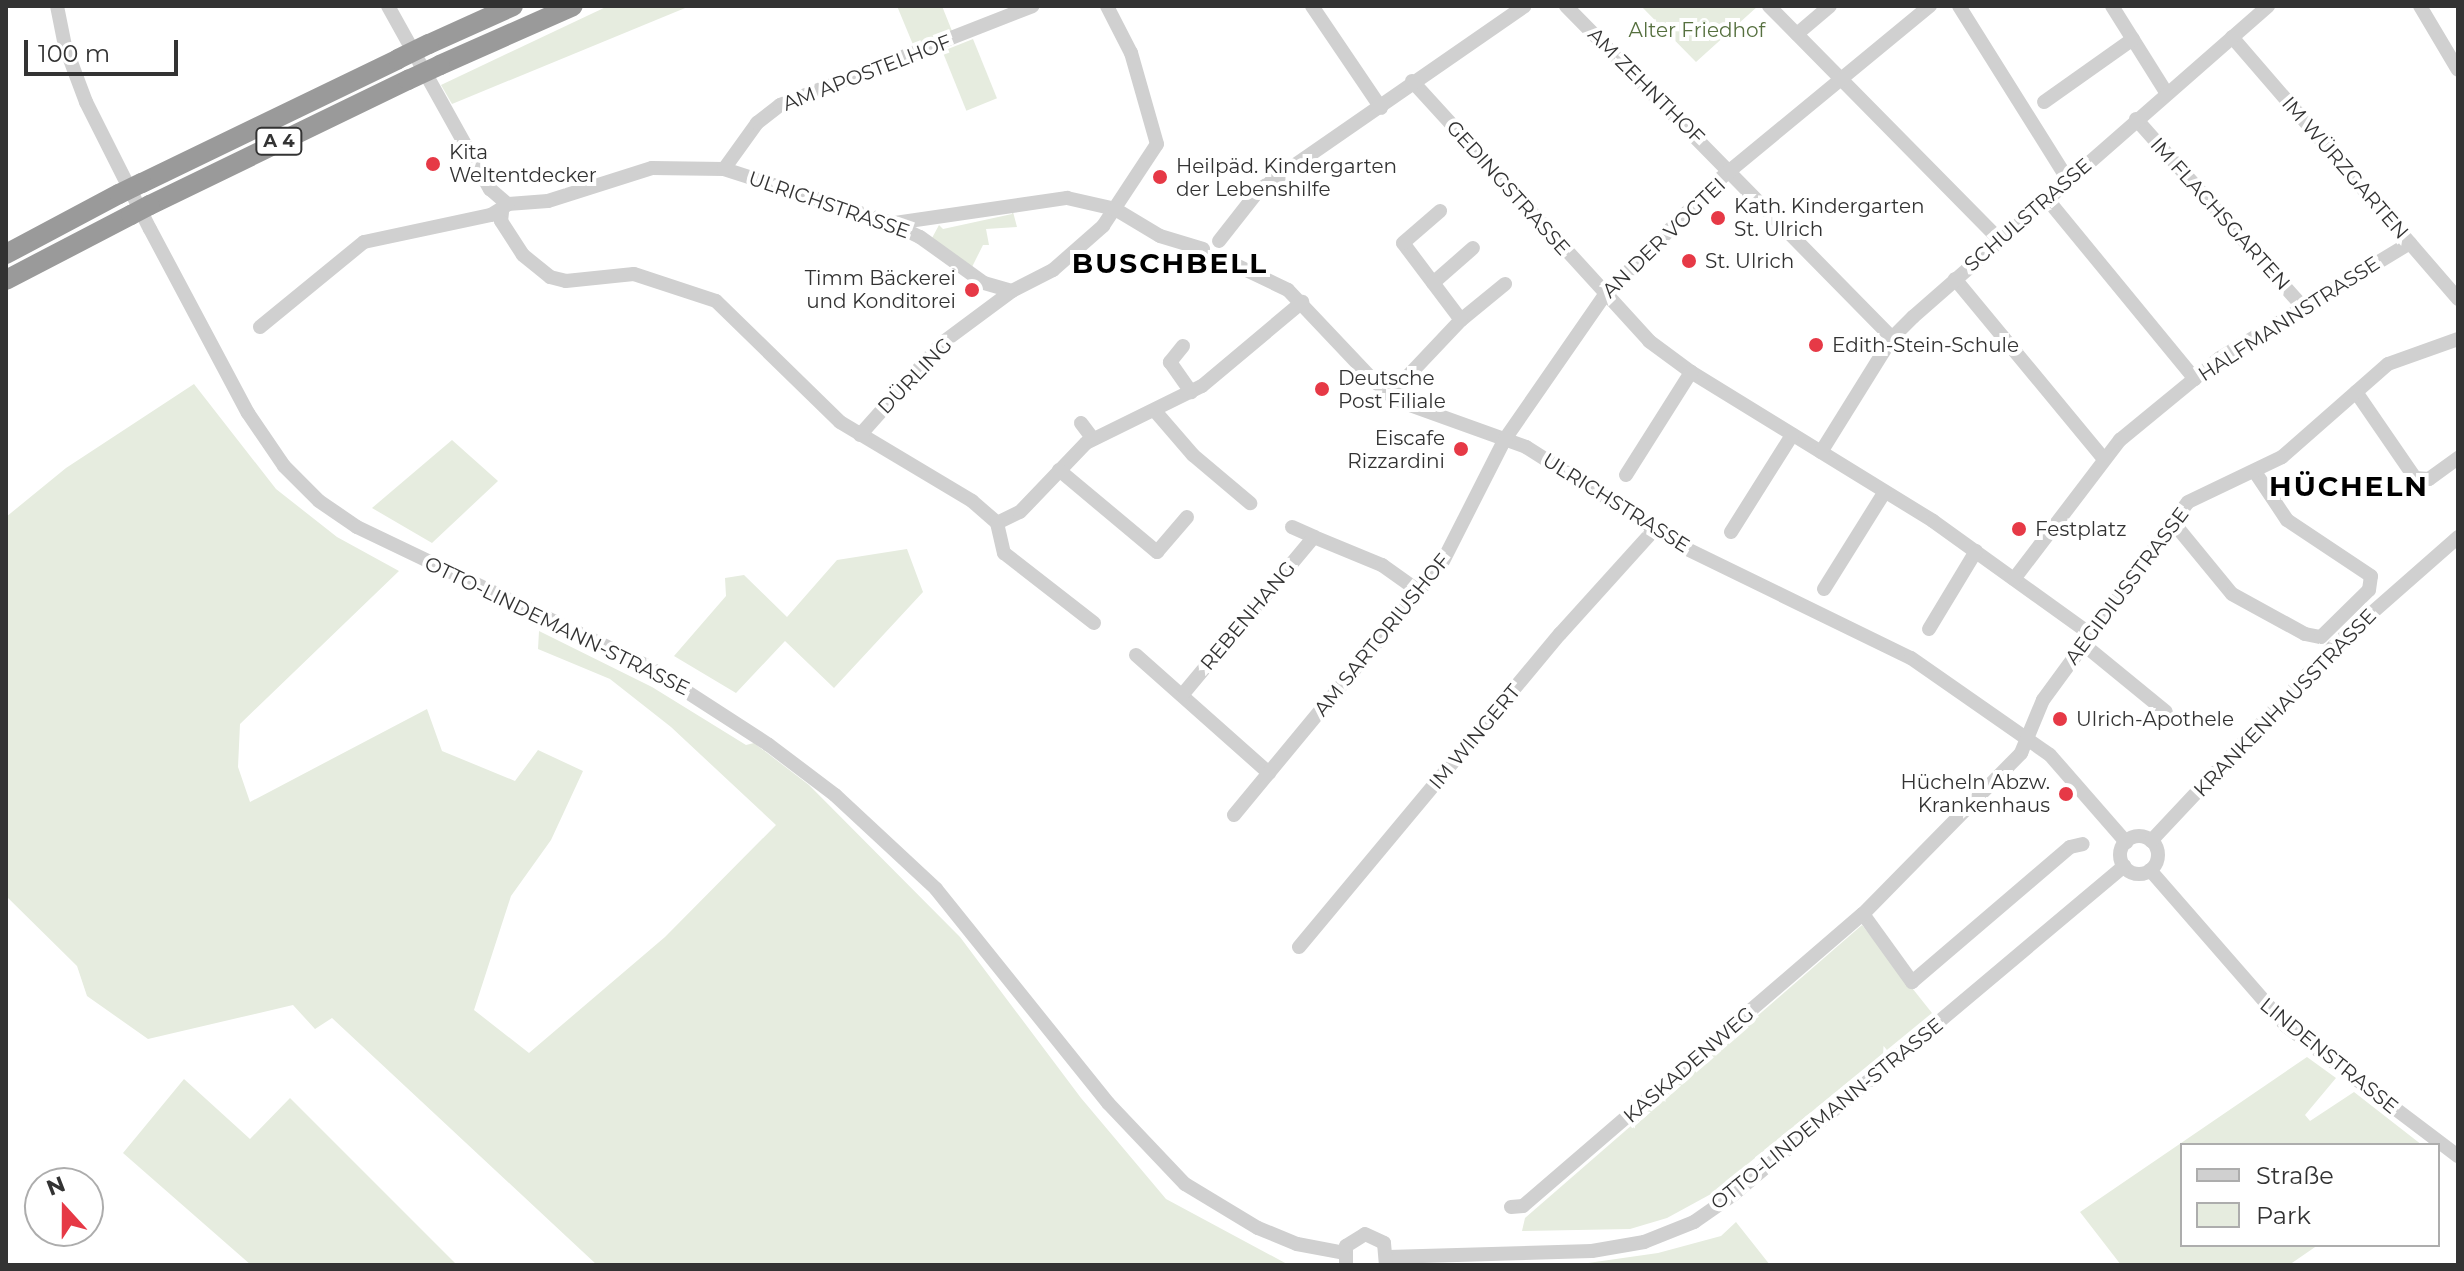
<!DOCTYPE html>
<meta charset="utf-8">
<style>
body{margin:0}
#map{position:relative;width:2464px;height:1271px;overflow:hidden;background:#fff;font-family:Montserrat,sans-serif}
div>[style]{position:absolute}
[style*='--x']{left:calc(var(--x)*1px);top:calc(var(--y)*1px);width:calc(var(--w)*1px);rotate:calc(var(--a)*1deg)}
.green>*{inset:0;background:#e6ecdf;transform-origin:0 0}
.minor>*{height:14px;margin:-7px;padding:0 7px;transform-origin:7px;border-radius:7px;background:#d0d0d0}
.minor>.ring{margin:-7px;padding:0;box-sizing:content-box;background:none;border:14px solid #d0d0d0;border-radius:50%}
.highway>*{height:20px;margin:-10px;padding:0 10px;transform-origin:10px;border-radius:10px;background:#9a9a9a}
.highway-bridge>*{height:20px;margin:-10px;padding:0 10px;transform-origin:10px;border-radius:10px;background:#9a9a9a}
.dots>*{width:22px;height:22px;translate:-50% -50%;box-sizing:border-box;border:4px solid #fff;border-radius:50%}
span{translate:-50% -50%;white-space:nowrap;text-align:center;line-height:1.15;-webkit-text-stroke:8px #fff;paint-order:stroke}
.shield-label span{padding:2px 6px;background:#fff;border:2px solid;border-radius:6px;-webkit-text-stroke-width:0}
.shield-label{font-size:18px;color:#333;font-weight:700}
.park-label{font-size:20px;color:#56703f}
.street-label{font-size:20px;color:#333}
.poi-label{font-size:20px;color:#333}
.left{translate:0 -50%;text-align:left}
.right{translate:-100% -50%;text-align:right}
.district-label{font-size:28px;color:#000;font-weight:700;letter-spacing:2px}
.frame{position:absolute;inset:0;border:8px solid #333;pointer-events:none}
.legend{position:absolute;left:2180px;top:1143px;width:260px;height:104px;box-sizing:border-box;background:#fff;border:2px solid #adadad;margin:0;padding:10px 14px;list-style:none;font-size:24px;color:#333}
.legend li{display:flex;align-items:center;gap:16px;height:40px}
.legend b{width:40px;border:2px solid #adadad}
.north{position:absolute;left:24px;top:1167px;width:80px;height:80px;box-sizing:border-box;background:#fff;border:2px solid #adadad;border-radius:50%;rotate:339deg;font-size:22px;font-weight:700;line-height:32px;text-align:center;color:#333}
.north::after{content:'';display:block;margin:auto;width:28px;height:36px;background:#e63946;clip-path:polygon(50% 0,100% 100%,50% 72%,0 100%)}
.scale{position:absolute;left:24px;top:40px;width:154px;height:36px;box-sizing:border-box;border:4px solid #333;border-top:0;padding-left:10px;font-size:24px;line-height:28px;white-space:nowrap;color:#333;-webkit-text-stroke:6px #fff;paint-order:stroke}
</style>
<div id="map">
<div class="green">
<div style="clip-path:polygon(608px 6px,690px 6px,452px 104px,441px 85px)"></div>
<div style="clip-path:polygon(897px 6px,942px 6px,952px 31px,914px 47px)"></div>
<div style="clip-path:polygon(1641px 6px,1758px 6px,1696px 62px)"></div>
<div style="left:973px;top:39px;width:64px;height:33px;rotate:68deg"></div>
<div style="clip-path:polygon(1012px 208px,1017px 227px,986px 229px,989px 245px,983px 245px,971px 269px,932px 238px,939px 225px,943px 229px,1012px 214px)"></div>
<div style="clip-path:polygon(194px 384px,276px 489px,337px 537px,399px 571px,240px 724px,238px 767px,250px 802px,427px 709px,442px 751px,515px 781px,538px 750px,583px 771px,551px 840px,511px 896px,474px 1010px,529px 1053px,665px 937px,776px 825px,671px 727px,610px 679px,538px 649px,539px 631px,652px 687px,746px 745px,754px 743px,809px 785px,960px 937px,1081px 1098px,1166px 1199px,1287px 1264px,1309px 1265px,597px 1265px,332px 1018px,315px 1029px,293px 1005px,148px 1039px,87px 996px,77px 966px,6px 896px,6px 517px,66px 468px)"></div>
<div style="clip-path:polygon(452px 440px,498px 481px,432px 543px,372px 508px)"></div>
<div style="clip-path:polygon(907px 549px,923px 592px,834px 688px,785px 641px,736px 693px,674px 656px,726px 596px,725px 578px,744px 575px,787px 617px,837px 560px)"></div>
<div style="clip-path:polygon(1862px 925px,1932px 1013px,1711px 1194px,1667px 1218px,1630px 1229px,1522px 1231px,1525px 1218px)"></div>
<div style="clip-path:polygon(2307px 1057px,2336px 1078px,2305px 1115px,2310px 1121px,2354px 1092px,2422px 1145px,2182px 1145px,2182px 1245px,2318px 1245px,2289px 1265px,2121px 1265px,2080px 1212px)"></div>
<div style="clip-path:polygon(184px 1079px,250px 1139px,290px 1098px,457px 1265px,251px 1265px,123px 1153px)"></div>
<div style="clip-path:polygon(1736px 1222px,1770px 1265px,1507px 1265px,1588px 1263px,1658px 1253px,1721px 1236px)"></div>
</div>
<div class="minor">
<div style="--x:57;--y:6;--w:41;--a:78.7"></div>
<div style="--x:65;--y:46;--w:60;--a:69.4"></div>
<div style="--x:86;--y:102;--w:142;--a:63.3"></div>
<div style="--x:150;--y:229;--w:208;--a:62"></div>
<div style="--x:248;--y:413;--w:64;--a:55.8"></div>
<div style="--x:284;--y:466;--w:49;--a:45"></div>
<div style="--x:319;--y:501;--w:46;--a:34.4"></div>
<div style="--x:357;--y:527;--w:322;--a:25.6"></div>
<div style="--x:647;--y:666;--w:145;--a:32.9"></div>
<div style="--x:769;--y:745;--w:83;--a:37.1"></div>
<div style="--x:835;--y:795;--w:138;--a:42.9"></div>
<div style="--x:936;--y:889;--w:275;--a:51.2"></div>
<div style="--x:1108;--y:1103;--w:112;--a:46.5"></div>
<div style="--x:1185;--y:1184;--w:85;--a:31.1"></div>
<div style="--x:1258;--y:1228;--w:42;--a:22.3"></div>
<div style="--x:1297;--y:1244;--w:48;--a:10.8"></div>
<div style="--x:388;--y:6;--w:210;--a:60.9"></div>
<div style="--x:490;--y:189;--w:23;--a:41"></div>
<div style="--x:507;--y:204;--w:41;--a:-4.2"></div>
<div style="--x:548;--y:201;--w:109;--a:-17.6"></div>
<div style="--x:652;--y:168;--w:72;--a:0.8"></div>
<div style="--x:724;--y:169;--w:176;--a:17.9"></div>
<div style="--x:891;--y:223;--w:32;--a:26"></div>
<div style="--x:920;--y:237;--w:79;--a:35.7"></div>
<div style="--x:984;--y:283;--w:29;--a:16"></div>
<div style="--x:1012;--y:291;--w:46;--a:-27.1"></div>
<div style="--x:1053;--y:270;--w:67;--a:-41.3"></div>
<div style="--x:1103;--y:226;--w:98;--a:-56.6"></div>
<div style="--x:1157;--y:144;--w:95;--a:-105.9"></div>
<div style="--x:1131;--y:53;--w:53;--a:-117.1"></div>
<div style="--x:1312;--y:6;--w:123;--a:55.9"></div>
<div style="--x:1566;--y:6;--w:465;--a:45.5"></div>
<div style="--x:1769;--y:6;--w:329;--a:45.4"></div>
<div style="--x:1959;--y:6;--w:205;--a:57.9"></div>
<div style="--x:2112;--y:6;--w:102;--a:57.9"></div>
<div style="--x:2420;--y:6;--w:74;--a:59.3"></div>
<div style="--x:1797;--y:34;--w:43;--a:-40.3"></div>
<div style="--x:2232;--y:37;--w:346;--a:49.2"></div>
<div style="--x:1412;--y:81;--w:352;--a:47.6"></div>
<div style="--x:1649;--y:341;--w:52;--a:36.4"></div>
<div style="--x:1691;--y:372;--w:284;--a:31.6"></div>
<div style="--x:1933;--y:521;--w:193;--a:35.7"></div>
<div style="--x:2044;--y:102;--w:109;--a:-35.3"></div>
<div style="--x:2136;--y:119;--w:253;--a:48.4"></div>
<div style="--x:724;--y:169;--w:57;--a:-54.3"></div>
<div style="--x:757;--y:123;--w:29;--a:-38"></div>
<div style="--x:780;--y:105;--w:271;--a:-21.4"></div>
<div style="--x:2047;--y:199;--w:233;--a:50.6"></div>
<div style="--x:502;--y:212;--w:9;--a:96"></div>
<div style="--x:501;--y:221;--w:40;--a:57.1"></div>
<div style="--x:523;--y:255;--w:35;--a:39"></div>
<div style="--x:550;--y:277;--w:16;--a:14"></div>
<div style="--x:566;--y:281;--w:68;--a:-5.9"></div>
<div style="--x:634;--y:274;--w:86;--a:18.2"></div>
<div style="--x:716;--y:301;--w:173;--a:44.3"></div>
<div style="--x:840;--y:422;--w:154;--a:30.9"></div>
<div style="--x:972;--y:501;--w:33;--a:41"></div>
<div style="--x:997;--y:523;--w:25;--a:-26"></div>
<div style="--x:1020;--y:512;--w:95;--a:-46.3"></div>
<div style="--x:1086;--y:443;--w:129;--a:-26.2"></div>
<div style="--x:1202;--y:386;--w:131;--a:-40"></div>
<div style="--x:895;--y:223;--w:174;--a:-8.3"></div>
<div style="--x:1067;--y:198;--w:49;--a:12.9"></div>
<div style="--x:1115;--y:209;--w:52;--a:31"></div>
<div style="--x:1160;--y:236;--w:45;--a:16.8"></div>
<div style="--x:1219;--y:241;--w:65;--a:-51.9"></div>
<div style="--x:1259;--y:190;--w:323;--a:-34.7"></div>
<div style="--x:1221;--y:258;--w:74;--a:25.5"></div>
<div style="--x:1288;--y:290;--w:127;--a:46.6"></div>
<div style="--x:1375;--y:382;--w:36;--a:36"></div>
<div style="--x:1404;--y:403;--w:130;--a:19.8"></div>
<div style="--x:1526;--y:447;--w:188;--a:32.4"></div>
<div style="--x:1685;--y:548;--w:251;--a:26"></div>
<div style="--x:1911;--y:658;--w:169;--a:34.9"></div>
<div style="--x:2050;--y:755;--w:116;--a:48.9"></div>
<div style="--x:1955;--y:279;--w:231;--a:50.4"></div>
<div style="--x:1433;--y:283;--w:53;--a:-41.2"></div>
<div style="--x:1461;--y:320;--w:57;--a:-39.3"></div>
<div style="--x:260;--y:327;--w:134;--a:-39.3"></div>
<div style="--x:364;--y:242;--w:130;--a:-12"></div>
<div style="--x:491;--y:215;--w:19;--a:-32"></div>
<div style="--x:1183;--y:346;--w:21;--a:129"></div>
<div style="--x:1170;--y:362;--w:37;--a:55"></div>
<div style="--x:2356;--y:392;--w:104;--a:55.5"></div>
<div style="--x:2415;--y:478;--w:14;--a:4"></div>
<div style="--x:2429;--y:479;--w:36;--a:-36"></div>
<div style="--x:1390;--y:395;--w:103;--a:-46.6"></div>
<div style="--x:1461;--y:320;--w:96;--a:-127"></div>
<div style="--x:1403;--y:243;--w:49;--a:-40.9"></div>
<div style="--x:1155;--y:411;--w:58;--a:49.2"></div>
<div style="--x:1193;--y:455;--w:75;--a:40.1"></div>
<div style="--x:1081;--y:423;--w:20;--a:53"></div>
<div style="--x:860;--y:435;--w:123;--a:-48.3"></div>
<div style="--x:942;--y:343;--w:87;--a:-36.6"></div>
<div style="--x:1821;--y:452;--w:134;--a:-58.1"></div>
<div style="--x:1892;--y:338;--w:30;--a:-45"></div>
<div style="--x:1913;--y:317;--w:472;--a:-41.2"></div>
<div style="--x:1059;--y:470;--w:128;--a:39.9"></div>
<div style="--x:1157;--y:552;--w:46;--a:-49.4"></div>
<div style="--x:1626;--y:475;--w:122;--a:-57.7"></div>
<div style="--x:2172;--y:521;--w:94;--a:50.6"></div>
<div style="--x:2232;--y:594;--w:83;--a:28.7"></div>
<div style="--x:2305;--y:634;--w:16;--a:11"></div>
<div style="--x:2321;--y:637;--w:67;--a:-44.4"></div>
<div style="--x:2369;--y:590;--w:14;--a:-82"></div>
<div style="--x:2371;--y:576;--w:101;--a:-146.3"></div>
<div style="--x:2287;--y:520;--w:58;--a:-123.7"></div>
<div style="--x:997;--y:523;--w:31;--a:77"></div>
<div style="--x:1004;--y:553;--w:114;--a:37.9"></div>
<div style="--x:1292;--y:527;--w:24;--a:24"></div>
<div style="--x:1731;--y:532;--w:115;--a:-57.8"></div>
<div style="--x:2014;--y:579;--w:175;--a:-52.7"></div>
<div style="--x:2120;--y:440;--w:129;--a:-39.4"></div>
<div style="--x:2220;--y:358;--w:222;--a:-31.2"></div>
<div style="--x:1824;--y:589;--w:113;--a:-58"></div>
<div style="--x:1929;--y:629;--w:91;--a:-58.9"></div>
<div style="--x:2083;--y:644;--w:107;--a:39.3"></div>
<div style="--x:1136;--y:655;--w:178;--a:41.6"></div>
<div style="--x:1183;--y:694;--w:204;--a:-50.2"></div>
<div style="--x:1314;--y:537;--w:74;--a:22.4"></div>
<div style="--x:1382;--y:565;--w:47;--a:35.4"></div>
<div style="--x:1234;--y:815;--w:325;--a:-50.4"></div>
<div style="--x:1441;--y:565;--w:141;--a:-63.1"></div>
<div style="--x:1505;--y:439;--w:174;--a:-55.3"></div>
<div style="--x:1604;--y:296;--w:166;--a:-45.2"></div>
<div style="--x:1721;--y:178;--w:271;--a:-39.5"></div>
<div class="ring" style="left:2120px;top:836px;width:24px;height:24px"></div>
<div style="--x:2151;--y:841;--w:266;--a:-46.8"></div>
<div style="--x:2333;--y:647;--w:167;--a:-41.3"></div>
<div style="--x:2150;--y:870;--w:207;--a:48.9"></div>
<div style="--x:2286;--y:1026;--w:216;--a:37.1"></div>
<div style="--x:1863;--y:914;--w:84;--a:54.2"></div>
<div style="--x:1912;--y:982;--w:208;--a:-40.5"></div>
<div style="--x:2070;--y:847;--w:13;--a:-13"></div>
<div style="--x:1299;--y:947;--w:408;--a:-50.2"></div>
<div style="--x:1560;--y:634;--w:140;--a:-47.9"></div>
<div style="--x:1511;--y:1207;--w:12;--a:-5"></div>
<div style="--x:1523;--y:1206;--w:448;--a:-40.7"></div>
<div style="--x:1863;--y:914;--w:226;--a:-45.5"></div>
<div style="--x:2021;--y:753;--w:57;--a:-67.5"></div>
<div style="--x:2043;--y:700;--w:245;--a:-53.8"></div>
<div style="--x:2188;--y:502;--w:104;--a:-25.6"></div>
<div style="--x:2282;--y:457;--w:141;--a:-41.3"></div>
<div style="--x:2388;--y:364;--w:74;--a:-19.7"></div>
<div style="--x:1388;--y:1257;--w:204;--a:-1.7"></div>
<div style="--x:1592;--y:1251;--w:53;--a:-9.8"></div>
<div style="--x:1644;--y:1242;--w:54;--a:-21.8"></div>
<div style="--x:1694;--y:1222;--w:49;--a:-35"></div>
<div style="--x:1734;--y:1194;--w:510;--a:-40.06"></div>
<div style="--x:1346;--y:1265;--w:19;--a:-90"></div>
<div style="--x:1346;--y:1246;--w:22;--a:-32"></div>
<div style="--x:1365;--y:1234;--w:21;--a:25"></div>
<div style="--x:1384;--y:1243;--w:21;--a:85"></div>
</div>
<div class="highway">
<div style="--x:429;--y:44;--w:92;--a:-24.3"></div>
<div style="--x:440;--y:65;--w:145;--a:-23.9"></div>
<div style="--x:142;--y:183;--w:284;--a:-25.8"></div>
<div style="--x:150;--y:205;--w:287;--a:-25.9"></div>
<div style="--x:6;--y:254;--w:128;--a:-28"></div>
<div style="--x:6;--y:280;--w:141;--a:-27.5"></div>
</div>
<div class="highway-bridge">
<div style="--x:398;--y:59;--w:34;--a:-26"></div>
<div style="--x:408;--y:80;--w:35;--a:-25"></div>
<div style="--x:119;--y:194;--w:25;--a:-26"></div>
<div style="--x:131;--y:215;--w:21;--a:-28"></div>
</div>
<div class="dots">
<div style="left:433px;top:164px;background:#e63946"></div>
<div style="left:1160px;top:177px;background:#e63946"></div>
<div style="left:1718px;top:218px;background:#e63946"></div>
<div style="left:1689px;top:261px;background:#e63946"></div>
<div style="left:972px;top:290px;background:#e63946"></div>
<div style="left:1816px;top:345px;background:#e63946"></div>
<div style="left:1322px;top:389px;background:#e63946"></div>
<div style="left:1461px;top:449px;background:#e63946"></div>
<div style="left:2019px;top:529px;background:#e63946"></div>
<div style="left:2060px;top:719px;background:#e63946"></div>
<div style="left:2066px;top:794px;background:#e63946"></div>
</div>
<div class="shield-label">
<span style="left:279px;top:141px">A 4</span>
</div>
<div class="park-label">
<span style="left:1697px;top:30px">Alter Friedhof</span>
</div>
<div class="street-label">
<span style="left:867px;top:73px;rotate:-21deg">AM APOSTELHOF</span>
<span style="left:1646px;top:86px;rotate:45deg">AM ZEHNTHOF</span>
<span style="left:2345px;top:168px;rotate:49deg">IM WÜRZGARTEN</span>
<span style="left:1508px;top:188px;rotate:48deg">GEDINGSTRASSE</span>
<span style="left:829px;top:205px;rotate:19deg">ULRICHSTRASSE</span>
<span style="left:2220px;top:214px;rotate:48deg">IM FLACHSGARTEN</span>
<span style="left:2028px;top:215px;rotate:-41deg">SCHULSTRASSE</span>
<span style="left:1664px;top:238px;rotate:-44deg">AN DER VOGTEI</span>
<span style="left:2289px;top:319px;rotate:-33deg">HALFMANNSTRASSE</span>
<span style="left:915px;top:376px;rotate:-46deg">DÜRLING</span>
<span style="left:1616px;top:503px;rotate:32deg">ULRICHSTRASSE</span>
<span style="left:2127px;top:586px;rotate:-53deg">AEGIDIUSSTRASSE</span>
<span style="left:1248px;top:616px;rotate:-50deg">REBENHANG</span>
<span style="left:557px;top:626px;rotate:26deg">OTTO-LINDEMANN-STRASSE</span>
<span style="left:1382px;top:635px;rotate:-51deg">AM SARTORIUSHOF</span>
<span style="left:2285px;top:703px;rotate:-46deg">KRANKENHAUSSTRASSE</span>
<span style="left:1475px;top:737px;rotate:-50deg">IM WINGERT</span>
<span style="left:2329px;top:1056px;rotate:39deg">LINDENSTRASSE</span>
<span style="left:1689px;top:1065px;rotate:-41deg">KASKADENWEG</span>
<span style="left:1827px;top:1114px;rotate:-39deg">OTTO-LINDEMANN-STRASSE</span>
</div>
<div class="poi-label">
<span class="left" style="left:449px;top:164px">Kita<br>Weltentdecker</span>
<span class="left" style="left:1176px;top:178px">Heilpäd. Kindergarten<br>der Lebenshilfe</span>
<span class="left" style="left:1734px;top:218px">Kath. Kindergarten<br>St. Ulrich</span>
<span class="left" style="left:1705px;top:261px">St. Ulrich</span>
<span class="right" style="left:956px;top:290px">Timm Bäckerei<br>und Konditorei</span>
<span class="left" style="left:1832px;top:345px">Edith-Stein-Schule</span>
<span class="left" style="left:1338px;top:390px">Deutsche<br>Post Filiale</span>
<span class="right" style="left:1445px;top:450px">Eiscafe<br>Rizzardini</span>
<span class="left" style="left:2035px;top:529px">Festplatz</span>
<span class="left" style="left:2076px;top:719px">Ulrich-Apothele</span>
<span class="right" style="left:2050px;top:794px">Hücheln Abzw.<br>Krankenhaus</span>
</div>
<div class="district-label">
<span style="left:1170px;top:263px">BUSCHBELL</span>
<span style="left:2349px;top:486px">HÜCHELN</span>
</div>
<div class="frame"></div>
<ul class="legend">
<li><b style="height:10px;background:#d0d0d0"></b>Straße</li>
<li><b style="height:22px;background:#e6ecdf"></b>Park</li>
</ul>
<div class="north">N</div>
<div class="scale">100 m</div>
</div>
